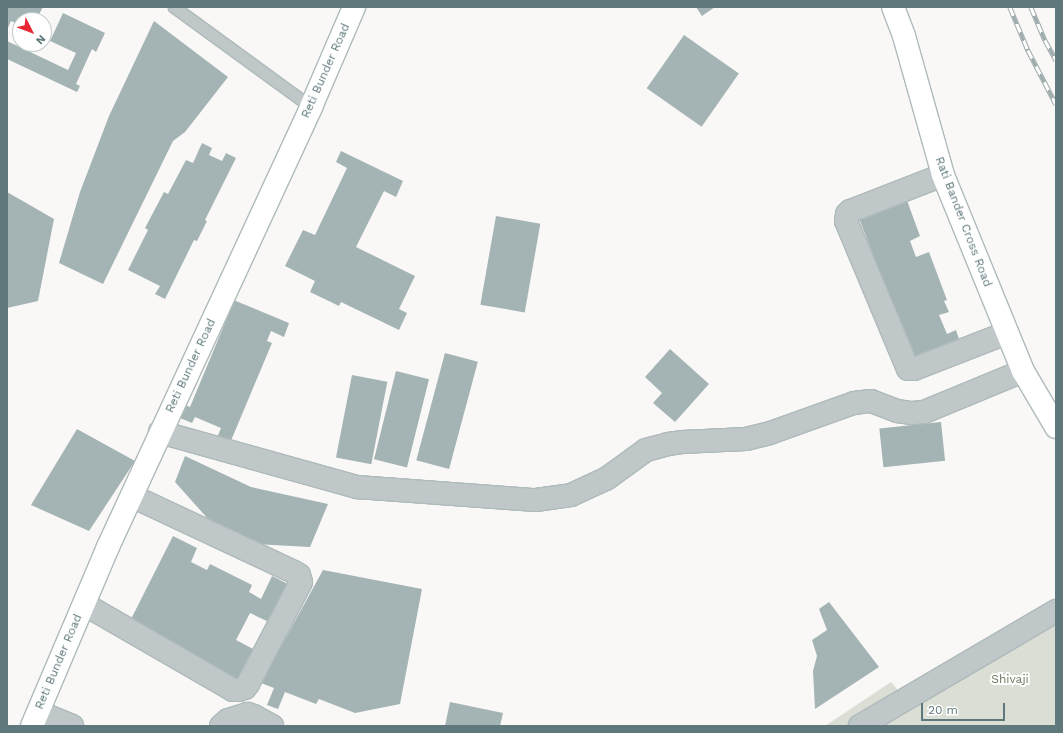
<!DOCTYPE html>
<style>
body{margin:0}
#map{position:relative;width:1063px;height:733px;overflow:hidden;background:#f9f8f6;font-family:"Work Sans",sans-serif}
div>[style]{position:absolute}
[style*='--x']{left:calc(var(--x)*1px);top:calc(var(--y)*1px);width:calc(var(--w)*1px);rotate:calc(var(--a)*1deg)}
.green>*{inset:0;background:#dbded5}
.building>*{inset:0;background:#a4b3b4;transform-origin:0 0}
.roads{filter:drop-shadow(1px 0 #afbabb) drop-shadow(-1px 0 #afbabb) drop-shadow(0 1px #afbabb) drop-shadow(0 -1px #afbabb)}
.lane>*{height:11px;margin:-5.5px;padding:0 5.5px;transform-origin:5.5px;border-radius:5.5px;background:#bfc7c8}
.street>*{height:22px;margin:-11px;padding:0 11px;transform-origin:11px;border-radius:11px;background:#bfc7c8}
.secondary>*{height:22px;margin:-11px;padding:0 11px;transform-origin:11px;border-radius:11px;background:#fff}
.rail>*{height:4.5px;margin-top:-2.25px;transform-origin:0;background:repeating-linear-gradient(90deg,#fff 0 9px,#9eabad 0 18px);box-sizing:border-box;border-block:1px solid #9eabad}
span{translate:-50% -50%;white-space:nowrap;text-align:center;line-height:1.15;-webkit-text-stroke:4px #fff;paint-order:stroke}
.street-label{font-size:12px;color:#5e787c}
.park-label{font-size:12px;color:#6e7a62}
.frame{position:absolute;inset:0;border:8px solid #5e787c;pointer-events:none}
.north{position:absolute;left:12px;top:12px;width:40px;height:40px;box-sizing:border-box;background:#fff;border:1px solid #bfc9cb;border-radius:50%;rotate:132deg;font-size:11px;font-weight:700;line-height:16px;text-align:center;color:#5e787c}
.north::after{content:'';display:block;margin:auto;width:14px;height:18px;background:#e92634;clip-path:polygon(50% 0,100% 100%,50% 72%,0 100%)}
.scale{position:absolute;left:921px;top:703px;width:84px;height:18px;box-sizing:border-box;border:2px solid #5e787c;border-top:0;padding-left:5px;font-size:12px;line-height:14px;white-space:nowrap;color:#5e787c;-webkit-text-stroke:3px #fff;paint-order:stroke}
</style>
<div id="map">
<div class="green">
<div style="clip-path:polygon(1056px 599px,1056px 726px,825px 726px,891px 682px,898px 690px)"></div>
</div>
<div class="building">
<div style="clip-path:polygon(7px 7px,43px 7px,36px 20px,20px 20px,20px 25px,11px 21px,7px 30px)"></div>
<div style="clip-path:polygon(696px 7px,715px 7px,702px 16px)"></div>
<div style="clip-path:polygon(63px 13px,105px 33px,96px 52px,92px 49px,76px 84px,80px 86px,77px 92px,7px 59px,7px 41px,68px 70px,76px 53px,50px 41px)"></div>
<div style="clip-path:polygon(154px 21px,228px 77px,185px 132px,173px 141px,103px 284px,59px 263px,80px 192px,109px 116px)"></div>
<div style="left:684px;top:35px;width:67px;height:65px;rotate:35deg"></div>
<div style="clip-path:polygon(202px 143px,212px 148px,209px 155px,222px 161px,226px 153px,236px 158px,205px 220px,207px 221px,197px 241px,194px 240px,165px 299px,155px 294px,160px 286px,128px 270px,148px 230px,145px 228px,164px 192px,168px 194px,186px 160px,193px 163px)"></div>
<div style="clip-path:polygon(341px 151px,403px 181px,396px 197px,384px 191px,356px 247px,415px 276px,399px 309px,407px 313px,399px 330px,341px 302px,339px 306px,310px 292px,315px 281px,285px 266px,303px 230px,315px 235px,347px 168px,336px 162px)"></div>
<div style="clip-path:polygon(7px 192px,54px 219px,38px 301px,7px 308px)"></div>
<div style="clip-path:polygon(905px 195px,920px 236px,910px 241px,916px 257px,929px 252px,947px 300px,944px 301px,949px 312px,939px 315px,947px 334px,956px 330px,959px 339px,962px 338px,966px 347px,916px 366px,857px 213px)"></div>
<div style="left:496px;top:216px;width:45px;height:90px;rotate:10deg"></div>
<div style="clip-path:polygon(231px 299px,289px 323px,284px 337px,271px 331px,267px 341px,272px 343px,230px 443px,217px 438px,221px 428px,195px 417px,192px 423px,180px 418px,185px 405px,190px 407px,230px 311px,226px 310px)"></div>
<div style="clip-path:polygon(670px 349px,709px 384px,675px 422px,653px 403px,662px 393px,645px 377px)"></div>
<div style="left:445px;top:353px;width:34px;height:111px;rotate:15deg"></div>
<div style="left:396px;top:371px;width:34px;height:91px;rotate:14deg"></div>
<div style="left:352px;top:375px;width:36px;height:84px;rotate:11deg"></div>
<div style="left:941px;top:422px;width:39px;height:62px;rotate:84deg"></div>
<div style="clip-path:polygon(77px 429px,135px 461px,89px 531px,31px 505px)"></div>
<div style="clip-path:polygon(185px 456px,251px 487px,328px 504px,310px 547px,254px 544px,209px 520px,175px 482px)"></div>
<div style="clip-path:polygon(173px 536px,197px 548px,191px 562px,207px 570px,210px 564px,252px 585px,249px 592px,261px 599px,272px 576px,290px 585px,271px 623px,250px 613px,236px 640px,257px 651px,241px 681px,128px 625px)"></div>
<div style="clip-path:polygon(323px 570px,422px 589px,400px 704px,355px 713px,319px 699px,316px 704px,285px 692px,278px 709px,267px 705px,274px 688px,261px 683px)"></div>
<div style="clip-path:polygon(829px 602px,879px 667px,815px 709px,813px 671px,817px 656px,812px 640px,827px 630px,819px 609px)"></div>
<div style="clip-path:polygon(450px 702px,503px 713px,500px 726px,445px 726px)"></div>
</div>
<div class="roads">
<div class="lane">
<div style="--x:174;--y:7;--w:170;--a:36.1"></div>
</div>
<div class="street">
<div style="--x:943;--y:175;--w:100;--a:158.8"></div>
<div style="--x:850;--y:211;--w:4;--a:135"></div>
<div style="--x:847;--y:214;--w:7;--a:98"></div>
<div style="--x:846;--y:221;--w:160;--a:67.3"></div>
<div style="--x:908;--y:369;--w:6;--a:0"></div>
<div style="--x:914;--y:369;--w:100;--a:-21.2"></div>
<div style="--x:160;--y:432;--w:205;--a:15.6"></div>
<div style="--x:357;--y:487;--w:179;--a:4.2"></div>
<div style="--x:536;--y:500;--w:35;--a:-8"></div>
<div style="--x:571;--y:495;--w:38;--a:-25"></div>
<div style="--x:606;--y:479;--w:49;--a:-35.9"></div>
<div style="--x:646;--y:450;--w:23;--a:-15"></div>
<div style="--x:668;--y:444;--w:14;--a:-8"></div>
<div style="--x:682;--y:442;--w:64;--a:-2.7"></div>
<div style="--x:746;--y:439;--w:25;--a:-14"></div>
<div style="--x:770;--y:433;--w:89;--a:-19.7"></div>
<div style="--x:854;--y:403;--w:17;--a:-7"></div>
<div style="--x:871;--y:401;--w:28;--a:21"></div>
<div style="--x:897;--y:411;--w:15;--a:8"></div>
<div style="--x:912;--y:413;--w:12;--a:-5"></div>
<div style="--x:924;--y:412;--w:107;--a:-22.5"></div>
<div style="--x:84;--y:604;--w:172;--a:30"></div>
<div style="--x:233;--y:690;--w:6;--a:0"></div>
<div style="--x:239;--y:690;--w:6;--a:-18"></div>
<div style="--x:245;--y:688;--w:5;--a:-53"></div>
<div style="--x:248;--y:684;--w:115;--a:-62.5"></div>
<div style="--x:301;--y:582;--w:7;--a:-106"></div>
<div style="--x:299;--y:575;--w:6;--a:-149"></div>
<div style="--x:294;--y:572;--w:179;--a:-154.9"></div>
<div style="--x:38;--y:712;--w:37;--a:22"></div>
<div style="--x:221;--y:726;--w:9;--a:-41"></div>
<div style="--x:228;--y:720;--w:21;--a:-17"></div>
<div style="--x:248;--y:714;--w:6;--a:18"></div>
<div style="--x:254;--y:716;--w:21;--a:29"></div>
<div style="--x:860;--y:726;--w:227;--a:-30.4"></div>
</div>
<div class="secondary">
<div style="--x:893;--y:7;--w:31;--a:69"></div>
<div style="--x:904;--y:36;--w:144;--a:74.3"></div>
<div style="--x:943;--y:175;--w:212;--a:67.8"></div>
<div style="--x:1023;--y:371;--w:65;--a:59.5"></div>
<div style="--x:32;--y:726;--w:194;--a:-67"></div>
<div style="--x:108;--y:547;--w:485;--a:-65.2"></div>
<div style="--x:311;--y:107;--w:109;--a:-66.7"></div>
</div>
</div>
<div class="rail">
<div style="--x:1010;--y:7;--w:47;--a:67.3"></div>
<div style="--x:1028;--y:50;--w:61;--a:62.6"></div>
<div style="--x:1031;--y:7;--w:36;--a:67"></div>
<div style="--x:1045;--y:40;--w:23;--a:61"></div>
</div>
<div class="street-label">
<span style="left:326px;top:71px;rotate:-66deg">Reti Bunder Road</span>
<span style="left:963px;top:222px;rotate:69deg">Rati Bander Cross Road</span>
<span style="left:191px;top:366px;rotate:-65deg">Reti Bunder Road</span>
<span style="left:59px;top:662px;rotate:-67deg">Reti Bunder Road</span>
</div>
<div class="park-label">
<span style="left:1010px;top:680px">Shivaji</span>
</div>
<div class="frame"></div>
<div class="north">N</div>
<div class="scale">20 m</div>
</div>
